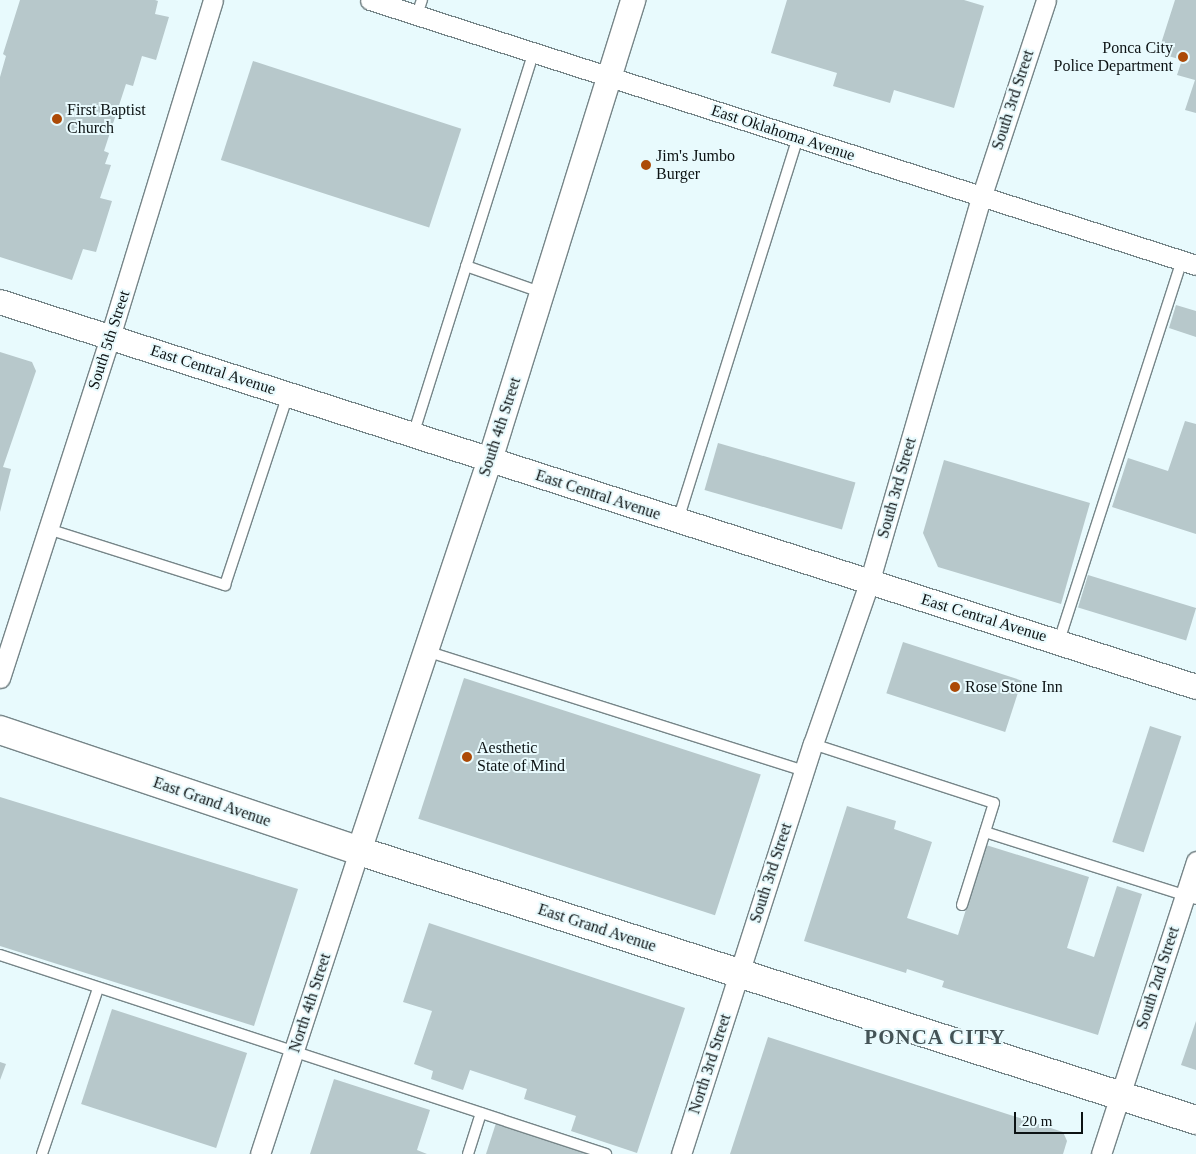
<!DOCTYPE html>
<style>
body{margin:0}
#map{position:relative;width:1196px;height:1154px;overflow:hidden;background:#e8fafd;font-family:"Times New Roman",serif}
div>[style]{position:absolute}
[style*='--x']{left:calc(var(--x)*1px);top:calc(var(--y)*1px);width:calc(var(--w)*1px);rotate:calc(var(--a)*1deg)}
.building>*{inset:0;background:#b7c8cb;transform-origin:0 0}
.roads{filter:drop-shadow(1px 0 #768588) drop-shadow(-1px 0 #768588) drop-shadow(0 1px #768588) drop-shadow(0 -1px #768588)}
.service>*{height:10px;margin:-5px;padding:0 5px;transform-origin:5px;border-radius:5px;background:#fff}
.minor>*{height:19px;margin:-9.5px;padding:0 9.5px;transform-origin:9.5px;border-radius:9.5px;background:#fff}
.tertiary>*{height:24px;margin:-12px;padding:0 12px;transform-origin:12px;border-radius:12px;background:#fff}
.secondary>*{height:28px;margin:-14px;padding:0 14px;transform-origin:14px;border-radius:14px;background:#fff}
.dots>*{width:14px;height:14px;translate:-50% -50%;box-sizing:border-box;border:2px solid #e8fafd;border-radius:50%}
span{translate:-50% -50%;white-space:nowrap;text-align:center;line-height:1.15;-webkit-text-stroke:4px #e8fafd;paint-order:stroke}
.poi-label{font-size:16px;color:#0c1213}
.right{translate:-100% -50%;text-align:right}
.left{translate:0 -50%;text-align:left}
.street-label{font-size:16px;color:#0c1213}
.district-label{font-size:21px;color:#445356;font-weight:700;letter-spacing:1px}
.scale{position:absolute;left:1014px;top:1112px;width:69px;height:22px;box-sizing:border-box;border:2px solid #0c1213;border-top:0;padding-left:6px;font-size:15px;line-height:18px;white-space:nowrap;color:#0c1213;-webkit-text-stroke:4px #e8fafd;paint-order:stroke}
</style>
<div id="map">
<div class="building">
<div style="clip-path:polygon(20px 0,155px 0,158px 1px,155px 14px,169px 17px,156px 60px,142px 56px,133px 86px,126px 84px,104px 151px,109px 153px,105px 164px,111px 165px,100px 198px,112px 201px,96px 252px,83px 249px,72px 280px,0 257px,0 77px,6px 56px,3px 54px)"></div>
<div style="clip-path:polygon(787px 0,964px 0,984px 6px,954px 108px,894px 90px,890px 103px,833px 86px,837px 73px,771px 53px)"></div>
<div style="clip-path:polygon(1175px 0,1196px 0,1196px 113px,1185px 110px,1195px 80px,1177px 75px,1182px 60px,1158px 53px)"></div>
<div style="left:253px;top:61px;width:219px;height:104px;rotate:18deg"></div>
<div style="clip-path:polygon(1176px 305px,1196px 311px,1196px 337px,1169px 328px)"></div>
<div style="clip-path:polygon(0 352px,32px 362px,36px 371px,3px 467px,11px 469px,0 512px)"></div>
<div style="clip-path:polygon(1185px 421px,1196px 424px,1196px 534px,1112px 507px,1128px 458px,1168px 471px)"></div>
<div style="left:718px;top:443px;width:143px;height:49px;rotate:16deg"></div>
<div style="clip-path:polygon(944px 460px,1090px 503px,1061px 604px,938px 567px,923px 533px)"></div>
<div style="left:1088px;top:575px;width:113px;height:34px;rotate:17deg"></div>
<div style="left:903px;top:642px;width:125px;height:54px;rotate:18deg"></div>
<div style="left:464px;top:678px;width:312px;height:148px;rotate:18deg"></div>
<div style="left:1150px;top:726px;width:33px;height:122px;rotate:18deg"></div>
<div style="clip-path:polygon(0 797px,298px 889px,254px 1026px,0 946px)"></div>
<div style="clip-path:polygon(847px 806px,896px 821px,894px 829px,932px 842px,907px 918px,958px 935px,986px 845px,1089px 877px,1067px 948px,1094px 957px,1117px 886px,1142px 894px,1098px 1035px,942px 987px,944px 981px,907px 969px,906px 973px,804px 941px)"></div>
<div style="clip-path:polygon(429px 923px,685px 1008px,637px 1153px,571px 1131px,576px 1116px,524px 1099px,527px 1089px,470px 1070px,463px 1090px,431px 1079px,433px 1071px,414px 1064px,432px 1011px,403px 1002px)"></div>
<div style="left:112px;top:1009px;width:142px;height:100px;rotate:18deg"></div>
<div style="clip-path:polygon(1196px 1021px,1196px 1070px,1181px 1065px)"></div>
<div style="clip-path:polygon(768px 1037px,1063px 1132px,1067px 1141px,1063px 1154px,730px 1154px)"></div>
<div style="clip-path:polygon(0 1062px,6px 1064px,0 1080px)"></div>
<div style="clip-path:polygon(334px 1079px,430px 1110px,417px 1150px,427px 1154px,310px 1154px)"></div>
<div style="clip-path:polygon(496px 1123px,588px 1154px,486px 1154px)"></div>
</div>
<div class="roads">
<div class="service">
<div style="--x:417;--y:15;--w:16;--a:-72"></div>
<div style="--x:466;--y:266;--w:82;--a:19.3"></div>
<div style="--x:413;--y:435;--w:402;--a:-72.5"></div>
<div style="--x:678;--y:520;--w:400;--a:-72.6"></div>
<div style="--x:48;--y:529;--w:186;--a:17.6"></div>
<div style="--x:225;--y:585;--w:201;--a:-71.7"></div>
<div style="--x:1059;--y:641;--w:399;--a:-72.1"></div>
<div style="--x:426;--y:651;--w:397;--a:17.6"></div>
<div style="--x:813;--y:744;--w:190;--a:18.1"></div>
<div style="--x:994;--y:803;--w:107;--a:107.4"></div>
<div style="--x:985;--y:832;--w:221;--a:17.6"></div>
<div style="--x:0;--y:955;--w:638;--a:18.18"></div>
<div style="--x:42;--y:1154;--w:174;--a:-71.3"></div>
<div style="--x:468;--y:1154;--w:43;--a:-72.4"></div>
</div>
<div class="minor">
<div style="--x:370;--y:0;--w:867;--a:17.79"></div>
<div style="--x:0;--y:678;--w:358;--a:-72.1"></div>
<div style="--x:110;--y:337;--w:352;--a:-73"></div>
<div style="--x:260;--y:1154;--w:319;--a:-71.9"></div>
<div style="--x:681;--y:1154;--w:431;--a:-72.2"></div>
<div style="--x:813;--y:744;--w:170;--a:-70.8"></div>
<div style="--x:869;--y:583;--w:401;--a:-73.8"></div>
<div style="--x:981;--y:198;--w:208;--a:-71.8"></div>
<div style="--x:1101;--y:1154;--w:308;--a:-72"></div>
</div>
<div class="tertiary">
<div style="--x:0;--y:302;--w:1256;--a:17.84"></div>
<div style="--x:359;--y:851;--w:412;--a:-71.5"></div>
<div style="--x:490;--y:460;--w:482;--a:-72.7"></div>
</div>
<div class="secondary">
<div style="--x:0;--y:730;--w:379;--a:18.6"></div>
<div style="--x:359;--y:851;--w:879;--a:17.82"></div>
</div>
</div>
<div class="dots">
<div style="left:1183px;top:57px;background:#ac4a07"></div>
<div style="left:57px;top:119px;background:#ac4a07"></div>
<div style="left:646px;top:165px;background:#ac4a07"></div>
<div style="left:955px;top:687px;background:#ac4a07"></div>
<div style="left:467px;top:757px;background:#ac4a07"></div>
</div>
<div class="poi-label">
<span class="right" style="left:1173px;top:57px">Ponca City<br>Police Department</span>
<span class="left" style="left:67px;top:119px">First Baptist<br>Church</span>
<span class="left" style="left:656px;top:165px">Jim's Jumbo<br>Burger</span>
<span class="left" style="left:965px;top:687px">Rose Stone Inn</span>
<span class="left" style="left:477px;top:757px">Aesthetic<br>State of Mind</span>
</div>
<div class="street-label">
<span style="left:1013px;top:100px;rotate:-72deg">South 3rd Street</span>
<span style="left:783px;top:133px;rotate:18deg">East Oklahoma Avenue</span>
<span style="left:109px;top:340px;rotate:-72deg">South 5th Street</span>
<span style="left:213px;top:370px;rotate:18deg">East Central Avenue</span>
<span style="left:500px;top:427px;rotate:-72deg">South 4th Street</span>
<span style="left:897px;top:488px;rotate:-74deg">South 3rd Street</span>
<span style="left:598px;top:495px;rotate:18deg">East Central Avenue</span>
<span style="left:984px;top:618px;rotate:17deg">East Central Avenue</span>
<span style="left:212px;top:802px;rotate:19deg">East Grand Avenue</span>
<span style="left:771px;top:873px;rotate:-72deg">South 3rd Street</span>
<span style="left:597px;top:928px;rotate:18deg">East Grand Avenue</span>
<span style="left:1158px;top:978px;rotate:-72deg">South 2nd Street</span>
<span style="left:310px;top:1003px;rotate:-72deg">North 4th Street</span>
<span style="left:710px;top:1064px;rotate:-72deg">North 3rd Street</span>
</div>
<div class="district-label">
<span style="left:935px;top:1037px">PONCA CITY</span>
</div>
<div class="scale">20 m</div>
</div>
